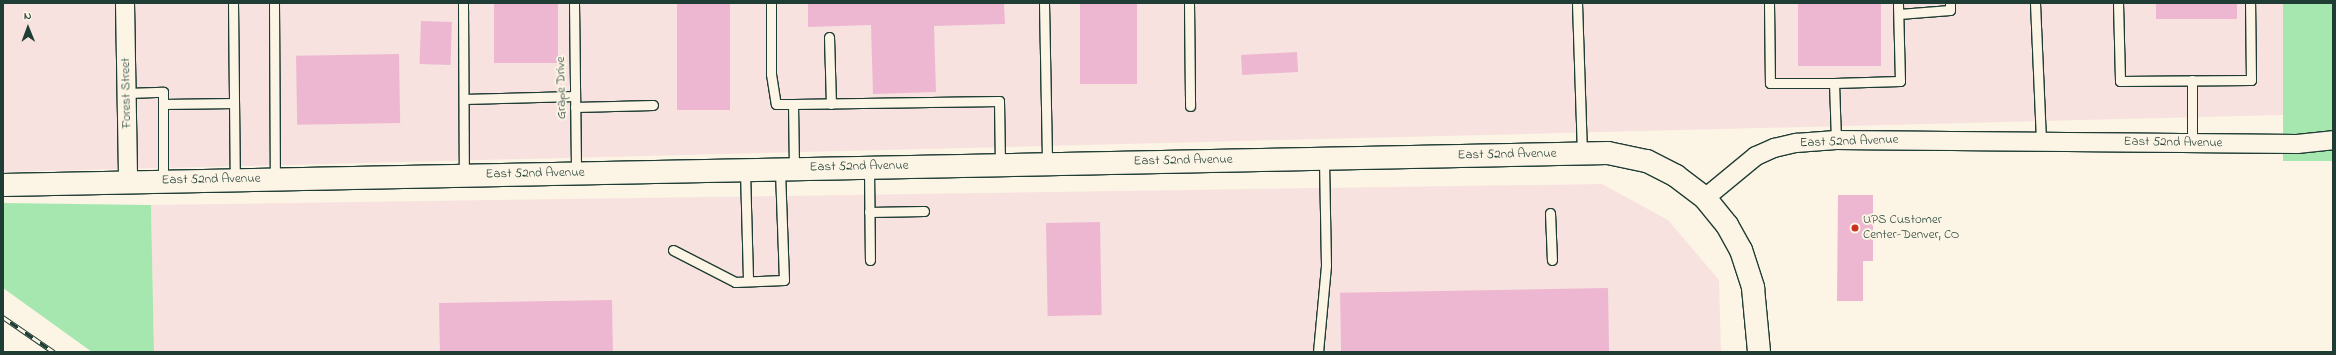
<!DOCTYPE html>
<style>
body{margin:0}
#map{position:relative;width:2336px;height:355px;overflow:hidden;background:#fcf5e5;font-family:"Indie Flower",sans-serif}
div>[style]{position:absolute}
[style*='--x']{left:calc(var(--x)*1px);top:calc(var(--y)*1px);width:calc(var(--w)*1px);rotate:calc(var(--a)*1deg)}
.built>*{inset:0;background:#f8e2df}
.green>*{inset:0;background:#a6e7b0;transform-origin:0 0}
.building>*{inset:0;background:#edb7d1;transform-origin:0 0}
.roads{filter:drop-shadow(1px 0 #1f3d34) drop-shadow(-1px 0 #1f3d34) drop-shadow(0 1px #1f3d34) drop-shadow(0 -1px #1f3d34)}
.lane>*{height:9px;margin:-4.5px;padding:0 4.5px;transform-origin:4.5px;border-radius:4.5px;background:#fcf5e5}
.street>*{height:18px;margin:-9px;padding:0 9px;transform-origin:9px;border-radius:9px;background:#fcf5e5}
.secondary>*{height:22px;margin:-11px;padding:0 11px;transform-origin:11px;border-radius:11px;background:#fcf5e5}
.rail>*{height:4.5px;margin-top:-2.25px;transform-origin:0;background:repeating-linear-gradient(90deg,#fcf5e5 0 9px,#1f3d34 0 18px);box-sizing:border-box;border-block:1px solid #1f3d34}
.dots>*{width:11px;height:11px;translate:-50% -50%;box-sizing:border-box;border:2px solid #fcf5e5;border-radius:50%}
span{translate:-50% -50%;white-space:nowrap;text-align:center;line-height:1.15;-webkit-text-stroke:4px #fcf5e5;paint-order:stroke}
.street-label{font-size:13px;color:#1f3d34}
.poi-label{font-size:13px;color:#1f3d34}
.left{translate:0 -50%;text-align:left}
.frame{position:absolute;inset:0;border:4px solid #1f3d34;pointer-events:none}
.north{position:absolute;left:8px;top:8px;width:40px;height:40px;-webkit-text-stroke:3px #fcf5e5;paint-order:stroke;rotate:359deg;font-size:11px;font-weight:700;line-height:16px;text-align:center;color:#1f3d34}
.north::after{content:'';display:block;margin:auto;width:14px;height:18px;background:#1f3d34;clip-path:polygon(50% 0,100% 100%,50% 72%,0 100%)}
</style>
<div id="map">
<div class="built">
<div style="clip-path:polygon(3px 3px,2283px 3px,2283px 115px,3px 172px)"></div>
<div style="clip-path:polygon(1602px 184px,1668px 220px,1719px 280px,1721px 352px,154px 352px,151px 205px)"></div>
</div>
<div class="green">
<div style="left:2283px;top:3px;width:50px;height:158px"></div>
<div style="clip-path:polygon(3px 203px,151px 205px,154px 352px,92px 352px,3px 288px)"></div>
</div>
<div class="building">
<div style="left:494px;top:3px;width:64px;height:60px"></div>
<div style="left:677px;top:3px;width:53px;height:107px"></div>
<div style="clip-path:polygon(808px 3px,1004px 3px,1005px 24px,934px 26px,936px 92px,873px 94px,871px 25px,808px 27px)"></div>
<div style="left:1080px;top:3px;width:57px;height:81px"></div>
<div style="left:1798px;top:3px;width:83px;height:63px"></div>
<div style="left:2156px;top:3px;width:81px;height:16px"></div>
<div style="left:421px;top:21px;width:31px;height:43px;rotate:2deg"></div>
<div style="left:1297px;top:52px;width:20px;height:56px;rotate:87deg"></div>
<div style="left:399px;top:54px;width:69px;height:103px;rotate:89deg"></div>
<div style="clip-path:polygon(1838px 195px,1873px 195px,1873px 261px,1863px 261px,1863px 301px,1837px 301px)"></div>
<div style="left:1100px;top:222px;width:93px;height:54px;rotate:89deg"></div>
<div style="left:1608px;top:288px;width:64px;height:268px;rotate:89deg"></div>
<div style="left:612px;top:300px;width:52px;height:173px;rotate:89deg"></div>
</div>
<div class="roads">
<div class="lane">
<div style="--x:233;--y:3;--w:177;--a:89.4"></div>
<div style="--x:274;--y:3;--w:176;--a:89.7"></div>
<div style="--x:463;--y:3;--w:172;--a:89.7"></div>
<div style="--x:574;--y:3;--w:170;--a:89.3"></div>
<div style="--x:771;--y:3;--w:71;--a:90"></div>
<div style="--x:771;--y:74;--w:30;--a:81"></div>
<div style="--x:776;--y:104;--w:17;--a:0"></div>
<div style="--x:1044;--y:3;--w:160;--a:88.9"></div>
<div style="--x:1189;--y:3;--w:103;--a:89.4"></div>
<div style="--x:1577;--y:3;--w:150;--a:88.1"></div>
<div style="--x:1769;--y:3;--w:80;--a:89.3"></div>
<div style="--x:1770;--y:83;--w:64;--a:0"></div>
<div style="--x:2035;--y:3;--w:138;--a:87.5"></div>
<div style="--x:2118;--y:3;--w:78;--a:88.5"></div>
<div style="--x:2120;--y:81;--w:131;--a:-0.4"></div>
<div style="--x:2251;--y:80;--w:77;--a:-90.7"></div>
<div style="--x:1899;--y:14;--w:51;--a:-4.5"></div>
<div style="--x:1950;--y:10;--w:7;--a:-90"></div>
<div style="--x:829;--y:37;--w:67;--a:88.3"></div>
<div style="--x:127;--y:93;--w:36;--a:-2"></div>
<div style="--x:163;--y:92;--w:89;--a:90"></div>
<div style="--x:464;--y:99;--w:111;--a:-1.5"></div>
<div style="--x:163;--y:104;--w:71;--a:-0.8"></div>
<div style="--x:575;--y:107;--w:78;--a:-1.5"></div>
<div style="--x:1836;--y:140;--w:57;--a:-92"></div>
<div style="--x:1834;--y:83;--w:66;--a:-1.7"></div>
<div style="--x:1900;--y:81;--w:78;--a:-91.5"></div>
<div style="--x:2192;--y:143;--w:63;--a:-90"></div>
<div style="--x:794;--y:168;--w:64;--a:-90.9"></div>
<div style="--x:793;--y:104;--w:206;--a:-0.8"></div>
<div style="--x:999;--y:101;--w:63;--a:89.1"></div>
<div style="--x:869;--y:168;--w:92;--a:89.4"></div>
<div style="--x:745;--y:171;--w:110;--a:88.4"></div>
<div style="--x:869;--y:212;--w:55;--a:-1"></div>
<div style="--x:1550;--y:213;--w:47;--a:87.6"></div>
<div style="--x:673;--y:250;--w:70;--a:27.3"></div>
<div style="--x:735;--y:282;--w:49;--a:-2.3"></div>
<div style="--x:784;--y:280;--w:111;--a:-92.1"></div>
<div style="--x:1318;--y:352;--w:87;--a:-84.7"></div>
<div style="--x:1326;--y:265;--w:107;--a:-91.1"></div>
</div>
<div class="street">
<div style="--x:125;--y:3;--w:179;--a:89"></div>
<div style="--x:1705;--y:198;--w:66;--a:-39.5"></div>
<div style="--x:1756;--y:156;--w:20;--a:-24"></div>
<div style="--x:1774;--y:148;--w:23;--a:-13"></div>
<div style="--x:1796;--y:143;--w:40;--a:-4.3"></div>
<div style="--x:1836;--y:140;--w:461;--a:0.5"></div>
<div style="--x:2297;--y:144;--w:36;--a:-6"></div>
</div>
<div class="secondary">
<div style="--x:3;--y:185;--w:1605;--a:-1.14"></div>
<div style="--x:1608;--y:153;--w:40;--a:12"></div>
<div style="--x:1647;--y:161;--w:33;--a:27"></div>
<div style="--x:1676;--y:176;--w:36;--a:37"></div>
<div style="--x:1705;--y:198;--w:35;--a:51"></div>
<div style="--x:1727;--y:225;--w:29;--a:61"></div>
<div style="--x:1741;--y:250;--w:40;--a:72"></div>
<div style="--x:1753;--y:288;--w:64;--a:84.6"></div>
</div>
</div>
<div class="rail">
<div style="--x:3;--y:317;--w:62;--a:34.5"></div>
</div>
<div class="dots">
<div style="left:1855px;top:228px;background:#c8321e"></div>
</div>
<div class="street-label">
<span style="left:562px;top:88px;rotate:-91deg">Grape Drive</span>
<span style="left:127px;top:93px;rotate:-91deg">Forest Street</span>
<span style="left:1849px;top:142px;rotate:-2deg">East 52nd Avenue</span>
<span style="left:2173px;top:143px;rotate:1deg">East 52nd Avenue</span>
<span style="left:1507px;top:155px;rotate:-1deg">East 52nd Avenue</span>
<span style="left:1183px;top:161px;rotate:-1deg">East 52nd Avenue</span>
<span style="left:859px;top:167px;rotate:-1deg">East 52nd Avenue</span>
<span style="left:535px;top:174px;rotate:-1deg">East 52nd Avenue</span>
<span style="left:211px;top:180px;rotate:-1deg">East 52nd Avenue</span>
</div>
<div class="poi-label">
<span class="left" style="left:1863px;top:228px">UPS Customer<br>Center-Denver, CO</span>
</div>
<div class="frame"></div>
<div class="north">N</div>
</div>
